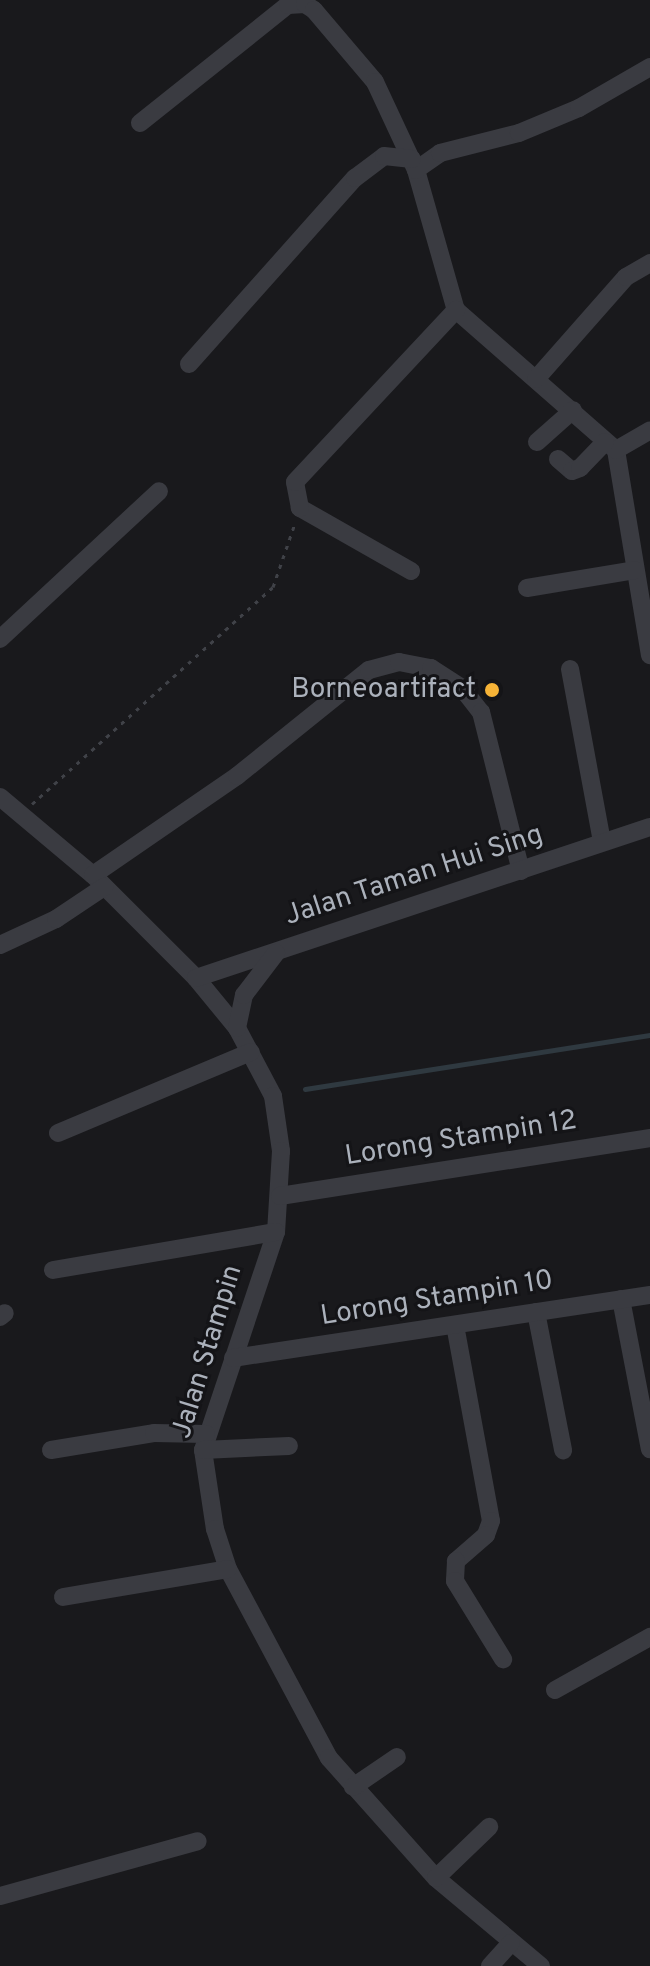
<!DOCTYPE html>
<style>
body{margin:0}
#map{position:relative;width:650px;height:1966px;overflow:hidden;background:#19191c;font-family:Overpass,sans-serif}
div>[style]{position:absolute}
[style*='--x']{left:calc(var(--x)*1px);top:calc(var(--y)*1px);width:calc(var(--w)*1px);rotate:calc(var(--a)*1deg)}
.stream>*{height:5px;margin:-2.5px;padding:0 2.5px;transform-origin:2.5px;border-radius:2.5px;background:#2f3940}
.path>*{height:3px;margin-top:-1.5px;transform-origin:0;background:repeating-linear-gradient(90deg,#404248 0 4px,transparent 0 10px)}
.minor>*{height:18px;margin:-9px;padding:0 9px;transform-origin:9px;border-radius:9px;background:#3a3b41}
.dots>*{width:22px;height:22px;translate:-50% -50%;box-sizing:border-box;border:4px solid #141417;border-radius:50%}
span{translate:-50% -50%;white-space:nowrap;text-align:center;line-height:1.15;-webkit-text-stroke:6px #141417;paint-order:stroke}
.poi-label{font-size:28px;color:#abb1bb}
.right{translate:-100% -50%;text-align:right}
.street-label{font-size:28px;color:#abb1bb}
</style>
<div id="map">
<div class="stream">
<div style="--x:305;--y:1089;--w:349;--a:-8.9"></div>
</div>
<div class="path">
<div style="--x:32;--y:804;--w:324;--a:-42"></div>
<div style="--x:273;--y:587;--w:68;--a:-71"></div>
</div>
<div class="minor">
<div style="--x:140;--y:123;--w:189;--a:-38.6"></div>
<div style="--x:288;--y:5;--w:17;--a:-3"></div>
<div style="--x:305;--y:4;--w:11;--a:34"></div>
<div style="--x:314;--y:10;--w:94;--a:49.7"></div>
<div style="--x:375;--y:82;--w:97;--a:65"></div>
<div style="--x:416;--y:170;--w:146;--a:74.1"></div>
<div style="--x:456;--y:310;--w:213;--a:41.2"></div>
<div style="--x:616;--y:450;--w:208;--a:80.6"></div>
<div style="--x:416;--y:170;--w:29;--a:-35"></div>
<div style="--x:440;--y:153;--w:81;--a:-14.2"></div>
<div style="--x:519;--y:133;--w:65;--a:-22.6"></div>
<div style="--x:579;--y:108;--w:82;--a:-30"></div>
<div style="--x:189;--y:364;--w:249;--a:-48.3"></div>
<div style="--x:355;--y:178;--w:36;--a:-37"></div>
<div style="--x:384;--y:156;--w:28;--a:6"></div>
<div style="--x:536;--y:379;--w:136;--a:-48.6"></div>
<div style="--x:626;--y:277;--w:28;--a:-30"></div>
<div style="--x:537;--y:442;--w:48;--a:-41.6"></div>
<div style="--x:616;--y:450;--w:39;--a:-30"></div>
<div style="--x:558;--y:459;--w:18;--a:41"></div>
<div style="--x:572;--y:471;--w:9;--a:-21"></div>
<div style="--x:580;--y:468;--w:36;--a:-46"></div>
<div style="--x:411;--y:571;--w:128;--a:-150.4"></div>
<div style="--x:300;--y:508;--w:26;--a:-101"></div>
<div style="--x:295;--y:482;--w:236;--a:-46.9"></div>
<div style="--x:527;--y:588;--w:109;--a:-9.5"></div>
<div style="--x:0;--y:639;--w:217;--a:-42.9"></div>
<div style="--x:570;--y:669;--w:176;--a:79.5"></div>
<div style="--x:0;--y:797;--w:121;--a:40"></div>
<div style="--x:93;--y:875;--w:146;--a:45"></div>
<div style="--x:196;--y:978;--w:65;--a:50.6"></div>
<div style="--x:237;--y:1028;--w:77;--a:62.1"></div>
<div style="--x:273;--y:1096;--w:56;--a:81.7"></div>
<div style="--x:281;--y:1151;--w:81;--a:93.5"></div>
<div style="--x:276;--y:1232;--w:230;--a:108.5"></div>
<div style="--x:203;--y:1450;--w:80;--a:81.4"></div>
<div style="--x:215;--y:1529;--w:42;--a:72"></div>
<div style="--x:228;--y:1569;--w:214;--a:61.9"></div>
<div style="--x:329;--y:1758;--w:161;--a:48.3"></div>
<div style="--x:436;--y:1878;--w:137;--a:40"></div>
<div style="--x:93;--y:875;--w:175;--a:-34.5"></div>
<div style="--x:237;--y:776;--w:169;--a:-38.8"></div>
<div style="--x:369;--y:670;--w:31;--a:-15"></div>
<div style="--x:399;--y:662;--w:33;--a:11"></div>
<div style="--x:431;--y:668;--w:37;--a:33"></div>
<div style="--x:462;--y:688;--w:31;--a:52"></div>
<div style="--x:481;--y:712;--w:164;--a:75.9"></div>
<div style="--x:0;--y:945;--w:62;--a:-24.9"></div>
<div style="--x:56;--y:919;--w:58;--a:-33.7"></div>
<div style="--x:196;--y:978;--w:478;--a:-18.4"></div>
<div style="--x:237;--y:1028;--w:34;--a:-78"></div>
<div style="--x:244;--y:995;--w:53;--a:-52.7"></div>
<div style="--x:58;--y:1133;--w:209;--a:-22.8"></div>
<div style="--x:280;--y:1196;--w:375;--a:-8.9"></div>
<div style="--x:53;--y:1270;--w:226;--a:-9.7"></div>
<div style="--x:621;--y:1299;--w:153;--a:79.1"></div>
<div style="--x:536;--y:1312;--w:141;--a:78.9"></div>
<div style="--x:0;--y:1317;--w:6;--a:-39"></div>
<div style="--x:455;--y:1325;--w:199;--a:79.6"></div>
<div style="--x:491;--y:1521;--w:15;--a:110"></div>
<div style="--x:486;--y:1535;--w:40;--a:139"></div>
<div style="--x:456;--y:1561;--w:20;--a:93"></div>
<div style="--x:455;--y:1581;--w:92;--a:58.4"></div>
<div style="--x:233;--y:1358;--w:422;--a:-8.6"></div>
<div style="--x:51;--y:1450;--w:104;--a:-9.4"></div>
<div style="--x:154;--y:1433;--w:52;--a:1.1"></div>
<div style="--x:203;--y:1450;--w:86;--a:-2.7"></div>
<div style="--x:63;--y:1597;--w:167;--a:-9.6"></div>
<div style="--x:555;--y:1690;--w:109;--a:-29.2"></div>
<div style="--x:353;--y:1787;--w:53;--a:-34.3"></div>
<div style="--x:436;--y:1878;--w:74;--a:-43.9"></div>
<div style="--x:0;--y:1896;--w:205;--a:-15.5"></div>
<div style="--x:490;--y:1966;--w:31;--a:-48"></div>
</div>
<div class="dots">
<div style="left:492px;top:690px;background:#f6b337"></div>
</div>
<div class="poi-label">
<span class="right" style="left:476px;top:690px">Borneoartifact</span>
</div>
<div class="street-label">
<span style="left:414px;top:876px;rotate:-18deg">Jalan Taman Hui Sing</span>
<span style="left:461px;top:1139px;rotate:-9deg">Lorong Stampin 12</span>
<span style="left:437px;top:1299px;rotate:-9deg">Lorong Stampin 10</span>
<span style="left:208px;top:1352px;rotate:-73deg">Jalan Stampin</span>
</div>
</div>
